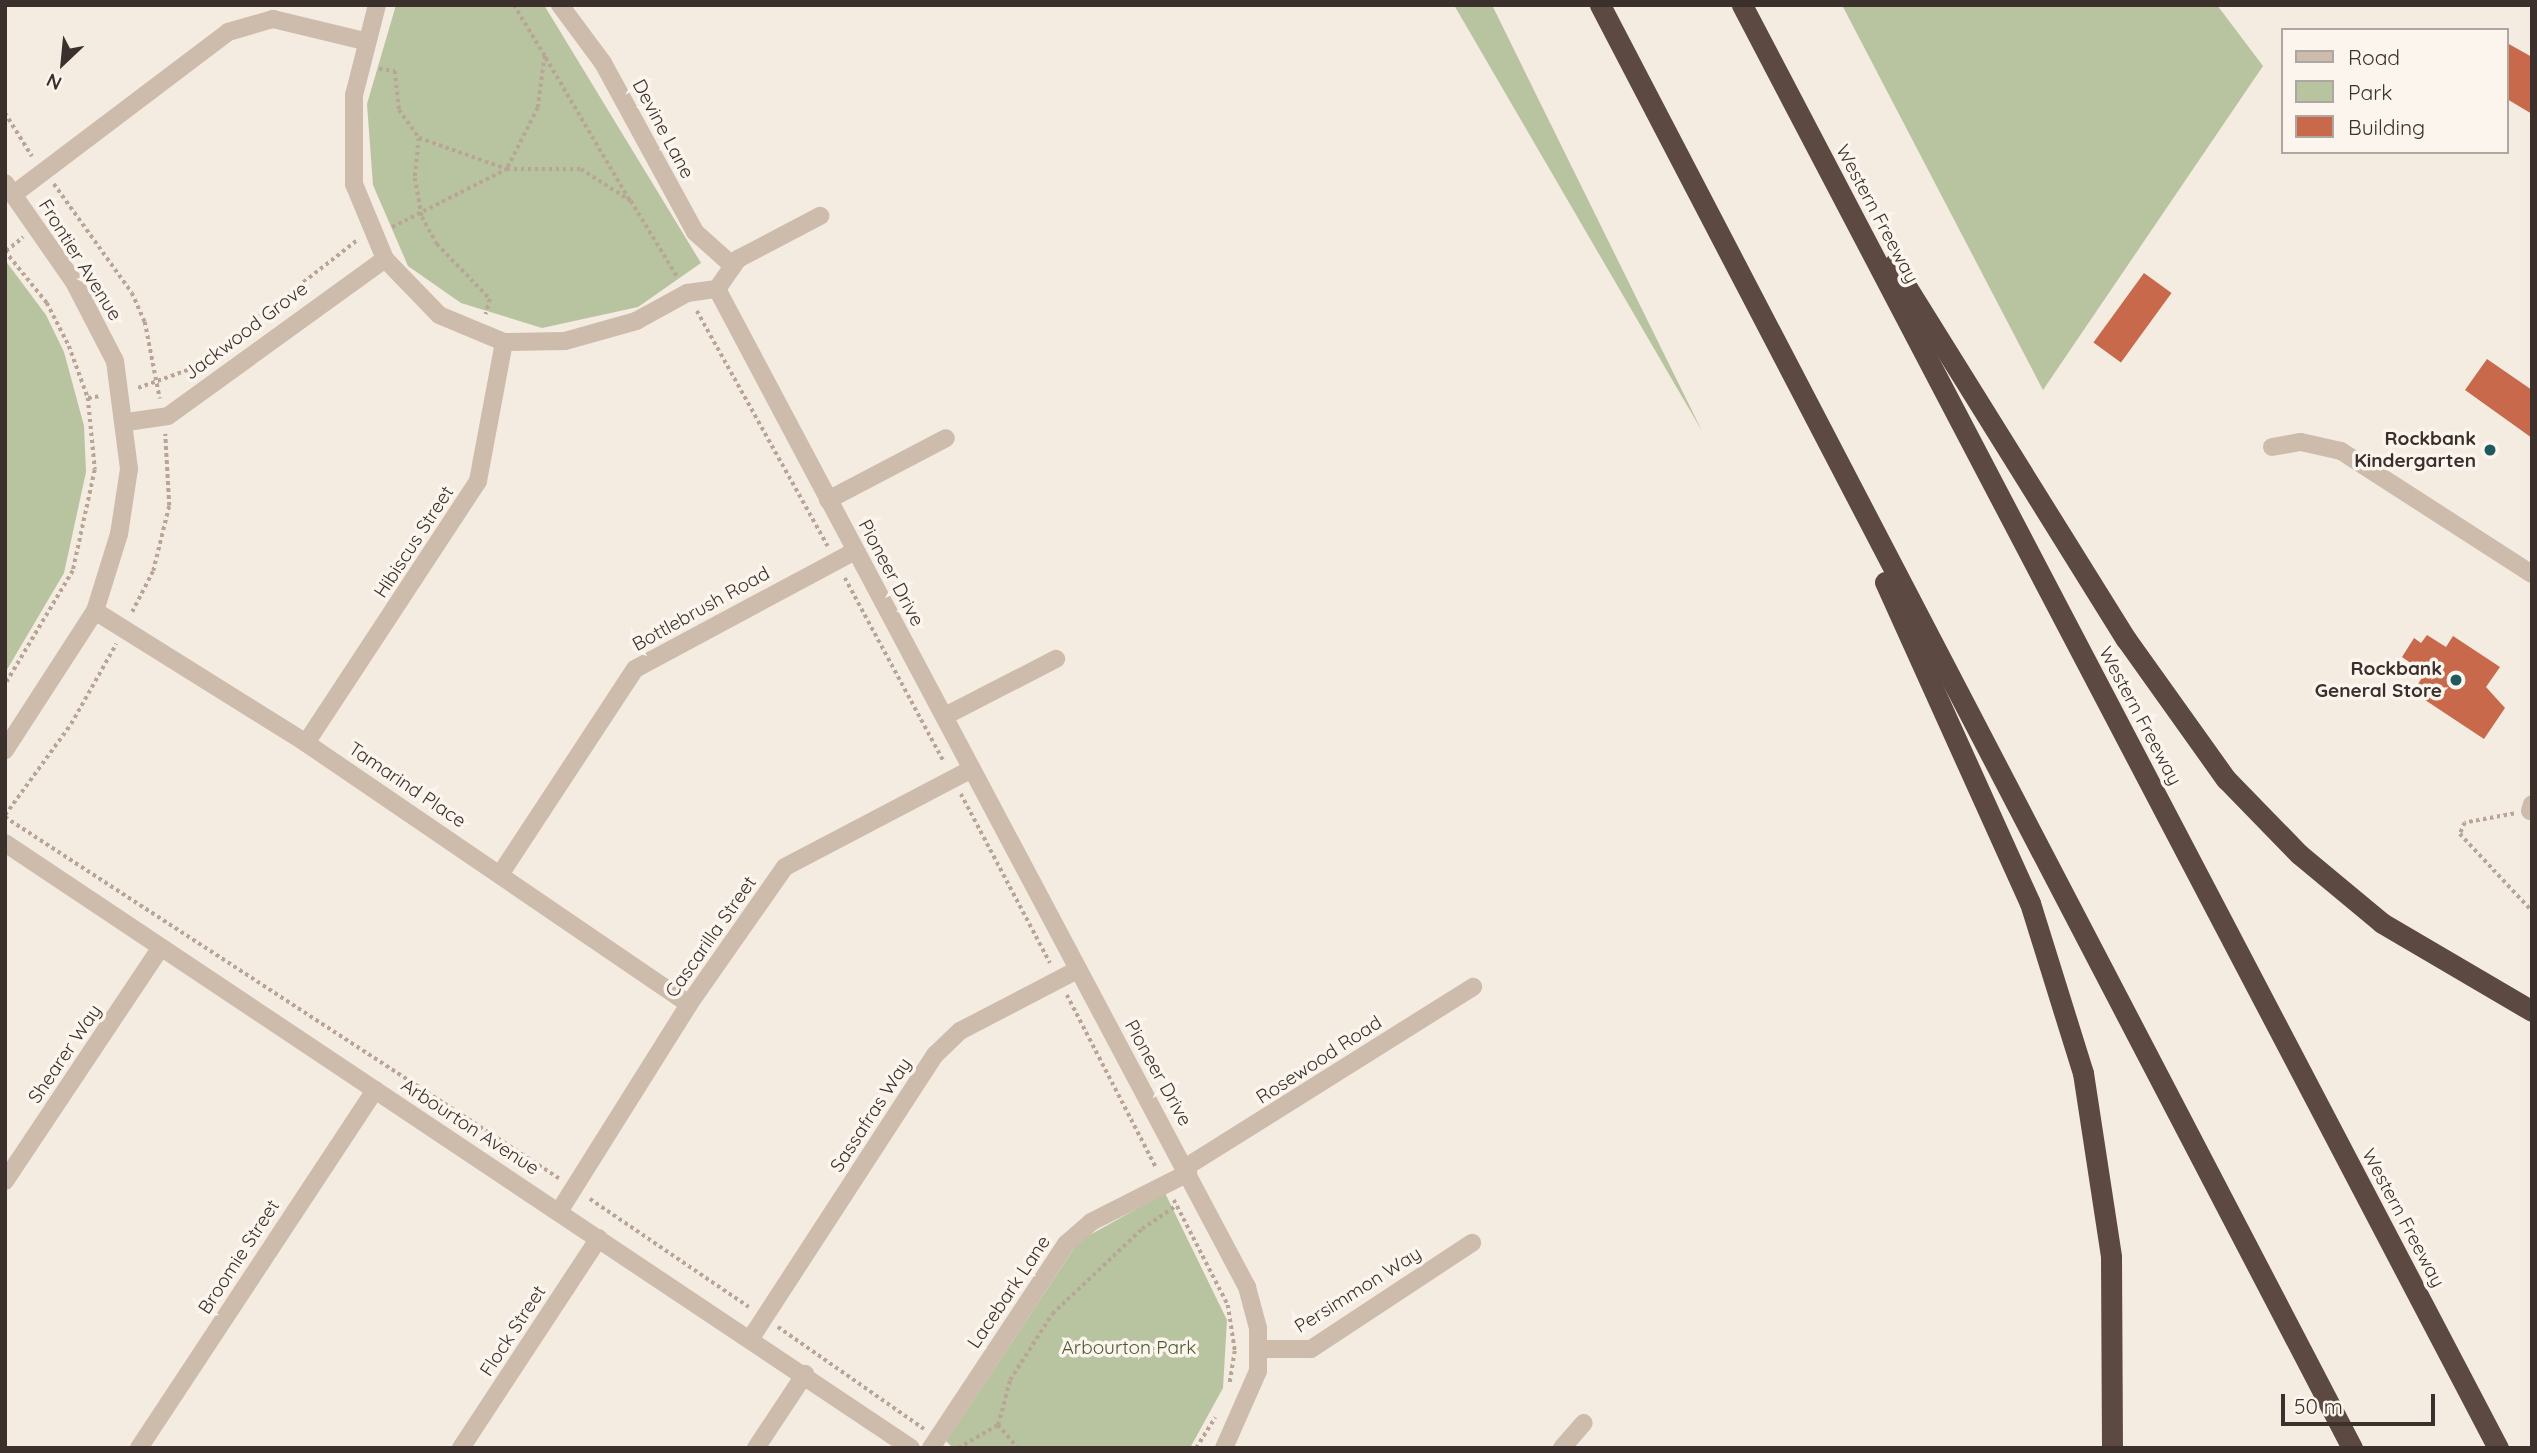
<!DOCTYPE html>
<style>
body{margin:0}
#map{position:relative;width:2537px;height:1453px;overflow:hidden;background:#f4ebe1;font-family:Quicksand,sans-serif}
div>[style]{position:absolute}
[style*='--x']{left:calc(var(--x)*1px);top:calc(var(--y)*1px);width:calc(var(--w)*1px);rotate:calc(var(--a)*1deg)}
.green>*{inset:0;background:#b8c4a0}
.building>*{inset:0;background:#c8694b;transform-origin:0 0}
.path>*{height:3.5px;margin-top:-1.75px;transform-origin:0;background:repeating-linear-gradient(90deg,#b9a596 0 3.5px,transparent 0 7px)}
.minor>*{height:18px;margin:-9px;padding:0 9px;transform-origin:9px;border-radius:9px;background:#cdbbac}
.highway>*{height:21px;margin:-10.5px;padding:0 10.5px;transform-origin:10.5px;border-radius:10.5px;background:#5c4a42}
.dots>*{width:19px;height:19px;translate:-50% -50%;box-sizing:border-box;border:4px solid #fbf5ee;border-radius:50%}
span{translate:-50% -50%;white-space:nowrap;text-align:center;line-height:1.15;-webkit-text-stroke:7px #fbf5ee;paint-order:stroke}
.street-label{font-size:19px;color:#3b302b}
.poi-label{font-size:19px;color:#3b302b;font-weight:700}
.right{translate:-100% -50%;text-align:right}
.park-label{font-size:19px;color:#4a5a2e}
.frame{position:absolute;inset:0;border:7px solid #3b302b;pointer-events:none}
.legend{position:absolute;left:2281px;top:28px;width:228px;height:126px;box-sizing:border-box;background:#fbf5ee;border:2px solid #aea6a0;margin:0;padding:9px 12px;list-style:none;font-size:21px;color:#3b302b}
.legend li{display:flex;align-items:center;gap:14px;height:35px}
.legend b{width:35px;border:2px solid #aea6a0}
.north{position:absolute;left:28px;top:28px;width:70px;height:70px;-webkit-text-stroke:5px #fbf5ee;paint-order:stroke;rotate:206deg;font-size:19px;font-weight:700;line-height:28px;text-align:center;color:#3b302b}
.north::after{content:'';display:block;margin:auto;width:24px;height:32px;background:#3b302b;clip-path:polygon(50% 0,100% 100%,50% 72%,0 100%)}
.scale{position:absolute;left:2281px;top:1394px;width:154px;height:32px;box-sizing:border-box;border:4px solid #3b302b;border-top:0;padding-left:9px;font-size:21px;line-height:24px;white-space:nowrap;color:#3b302b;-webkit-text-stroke:5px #fbf5ee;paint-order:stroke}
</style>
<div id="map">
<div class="green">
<div style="clip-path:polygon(396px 5px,544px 5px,701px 263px,638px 307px,542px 328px,461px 303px,408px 266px,373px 185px,367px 104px)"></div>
<div style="clip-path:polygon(1454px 5px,1492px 5px,1702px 431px)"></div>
<div style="clip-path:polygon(1842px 5px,2217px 5px,2263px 66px,2043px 390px)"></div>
<div style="clip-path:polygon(5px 260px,46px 315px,64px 352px,84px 426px,86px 472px,64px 573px,5px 673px)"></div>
<div style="clip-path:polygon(1165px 1193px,1227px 1320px,1223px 1388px,1190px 1448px,953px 1448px,946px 1441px,1079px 1241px)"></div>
</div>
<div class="building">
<div style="clip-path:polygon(2507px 43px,2532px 57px,2532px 114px,2507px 99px)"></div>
<div style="left:2144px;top:273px;width:34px;height:86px;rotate:36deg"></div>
<div style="clip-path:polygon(2487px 359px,2532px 390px,2532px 438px,2465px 390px)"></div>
<div style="clip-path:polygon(2427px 635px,2446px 647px,2453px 636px,2500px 667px,2486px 687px,2505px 708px,2484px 739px,2413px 692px,2425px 673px,2402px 657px,2414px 638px,2421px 643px)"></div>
</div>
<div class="path">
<div style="--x:514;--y:5;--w:60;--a:58.7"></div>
<div style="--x:545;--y:56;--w:52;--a:97.7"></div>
<div style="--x:538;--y:108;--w:68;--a:116.9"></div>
<div style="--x:507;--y:169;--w:74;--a:0"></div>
<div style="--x:581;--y:169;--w:59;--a:32.6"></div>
<div style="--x:631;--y:201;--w:90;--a:58.6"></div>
<div style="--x:546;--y:58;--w:164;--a:59.5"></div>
<div style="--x:379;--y:69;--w:16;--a:7"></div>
<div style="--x:395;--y:71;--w:39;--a:84"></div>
<div style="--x:399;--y:110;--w:34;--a:54"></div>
<div style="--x:419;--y:138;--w:93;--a:19.4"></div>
<div style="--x:5;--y:113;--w:51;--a:57.9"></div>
<div style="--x:419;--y:138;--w:40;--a:95.7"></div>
<div style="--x:415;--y:178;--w:40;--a:80"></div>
<div style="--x:422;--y:217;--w:31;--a:61"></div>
<div style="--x:437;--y:244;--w:76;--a:46.1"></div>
<div style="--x:490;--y:299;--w:16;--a:105"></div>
<div style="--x:54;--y:184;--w:134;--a:54.4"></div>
<div style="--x:132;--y:293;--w:32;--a:66"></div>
<div style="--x:145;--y:322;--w:78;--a:79"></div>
<div style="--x:392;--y:227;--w:129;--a:-26.8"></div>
<div style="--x:5;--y:251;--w:67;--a:51.1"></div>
<div style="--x:47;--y:303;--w:48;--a:62.9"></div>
<div style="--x:69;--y:346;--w:55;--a:69.9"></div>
<div style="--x:88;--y:398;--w:72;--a:84.4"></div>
<div style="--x:95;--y:470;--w:103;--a:102.3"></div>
<div style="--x:73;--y:571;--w:133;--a:120.8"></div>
<div style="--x:6;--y:251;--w:22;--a:-39"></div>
<div style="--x:697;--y:311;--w:269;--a:60.9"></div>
<div style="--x:138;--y:388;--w:59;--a:-20"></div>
<div style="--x:193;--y:368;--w:210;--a:-37.9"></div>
<div style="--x:88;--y:398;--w:12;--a:-9"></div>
<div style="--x:845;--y:578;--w:209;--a:61.7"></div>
<div style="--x:132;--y:612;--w:46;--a:-62.9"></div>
<div style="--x:153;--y:571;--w:67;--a:-76.2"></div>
<div style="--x:169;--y:506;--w:72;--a:-93.2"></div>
<div style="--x:961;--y:794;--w:191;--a:62.2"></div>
<div style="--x:2514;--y:814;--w:50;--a:169.6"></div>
<div style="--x:2465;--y:823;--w:12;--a:114"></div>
<div style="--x:2460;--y:834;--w:105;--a:46.9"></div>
<div style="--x:5;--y:815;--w:112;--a:-54"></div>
<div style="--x:71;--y:724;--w:92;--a:-60.6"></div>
<div style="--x:5;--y:817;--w:663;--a:33.11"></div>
<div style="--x:1067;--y:995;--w:196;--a:62.7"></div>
<div style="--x:590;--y:1199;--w:192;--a:34.2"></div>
<div style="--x:1174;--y:1200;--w:118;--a:62.8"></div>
<div style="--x:1228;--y:1305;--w:47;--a:81.3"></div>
<div style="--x:1235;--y:1351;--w:33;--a:99"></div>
<div style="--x:778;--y:1327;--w:178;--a:34.9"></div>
<div style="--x:998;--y:1425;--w:47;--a:-75.1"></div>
<div style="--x:1010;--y:1380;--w:78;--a:-57.5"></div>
<div style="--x:1052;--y:1314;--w:124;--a:-43.4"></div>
<div style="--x:1142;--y:1229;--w:42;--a:-34.4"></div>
<div style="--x:958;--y:1448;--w:46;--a:-29.9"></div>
<div style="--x:998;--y:1425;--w:30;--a:49"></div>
<div style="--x:1196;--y:1448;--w:36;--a:-58"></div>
</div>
<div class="minor">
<div style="--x:377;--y:5;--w:93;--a:104.3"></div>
<div style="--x:354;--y:95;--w:89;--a:90"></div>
<div style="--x:354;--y:184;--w:81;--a:67.5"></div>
<div style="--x:385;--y:259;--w:78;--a:46"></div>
<div style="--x:439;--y:315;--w:70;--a:22.6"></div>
<div style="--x:504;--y:342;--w:61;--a:-0.9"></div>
<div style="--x:565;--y:341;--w:74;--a:-15.7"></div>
<div style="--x:636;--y:321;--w:58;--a:-28.8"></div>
<div style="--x:687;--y:293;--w:30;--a:-8"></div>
<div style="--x:717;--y:289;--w:1130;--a:62.03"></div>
<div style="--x:1247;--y:1287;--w:42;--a:75"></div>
<div style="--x:1258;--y:1328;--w:43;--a:90"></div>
<div style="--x:1258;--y:1371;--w:84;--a:113.8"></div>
<div style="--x:560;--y:5;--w:72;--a:53.4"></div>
<div style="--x:603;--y:63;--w:192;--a:61.4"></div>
<div style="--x:695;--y:232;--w:51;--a:41.8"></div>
<div style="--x:5;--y:183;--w:121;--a:55.1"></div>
<div style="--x:74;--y:282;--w:89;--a:62.6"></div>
<div style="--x:115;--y:361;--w:109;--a:82.6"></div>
<div style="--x:129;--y:469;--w:66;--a:98.7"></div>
<div style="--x:119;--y:534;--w:81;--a:107.3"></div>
<div style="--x:95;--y:611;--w:166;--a:122.9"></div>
<div style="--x:14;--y:194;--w:268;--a:-37.1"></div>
<div style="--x:228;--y:32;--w:47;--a:-16.1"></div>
<div style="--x:273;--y:19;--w:94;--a:13.6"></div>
<div style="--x:717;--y:289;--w:37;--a:-55"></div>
<div style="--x:738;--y:259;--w:93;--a:-27.7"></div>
<div style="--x:127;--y:422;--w:41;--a:-8.3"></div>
<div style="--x:168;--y:416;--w:268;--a:-35.9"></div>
<div style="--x:2272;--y:447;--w:29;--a:-10"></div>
<div style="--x:2301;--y:442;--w:41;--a:12.7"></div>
<div style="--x:2341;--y:451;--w:227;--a:32.8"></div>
<div style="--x:828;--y:500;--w:133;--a:-27.7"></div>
<div style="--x:95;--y:611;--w:249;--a:32"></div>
<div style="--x:306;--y:743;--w:463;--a:34.3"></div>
<div style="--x:945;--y:716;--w:125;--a:-27.2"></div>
<div style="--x:306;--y:743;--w:313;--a:-56.7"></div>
<div style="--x:478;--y:481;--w:141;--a:-79.4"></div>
<div style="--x:2530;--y:811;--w:7;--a:-74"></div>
<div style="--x:5;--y:843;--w:1089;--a:33.73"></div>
<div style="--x:501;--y:873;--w:244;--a:-56.7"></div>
<div style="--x:635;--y:669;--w:250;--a:-28.2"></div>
<div style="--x:1186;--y:1167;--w:339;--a:-32.1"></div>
<div style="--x:5;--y:1181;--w:278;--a:-56.3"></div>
<div style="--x:560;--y:1210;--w:243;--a:-57.9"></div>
<div style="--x:689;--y:1004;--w:167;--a:-55"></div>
<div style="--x:785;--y:867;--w:211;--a:-27.7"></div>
<div style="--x:751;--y:1338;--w:338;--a:-57"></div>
<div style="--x:935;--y:1055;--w:35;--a:-44"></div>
<div style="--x:960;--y:1031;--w:132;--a:-27.5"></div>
<div style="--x:1260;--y:1349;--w:51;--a:0"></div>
<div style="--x:1311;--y:1349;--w:193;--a:-33.4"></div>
<div style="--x:139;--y:1448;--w:429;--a:-56.6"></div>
<div style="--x:461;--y:1448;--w:251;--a:-56.7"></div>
<div style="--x:756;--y:1448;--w:89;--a:-56.5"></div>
<div style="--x:931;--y:1448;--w:245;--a:-56.5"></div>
<div style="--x:1066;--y:1244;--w:33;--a:-41"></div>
<div style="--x:1091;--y:1222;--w:109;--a:-26.8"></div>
<div style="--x:1562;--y:1448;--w:33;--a:-49"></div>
</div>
<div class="highway">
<div style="--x:1600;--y:5;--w:1627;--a:62.47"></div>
<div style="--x:1742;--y:5;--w:1629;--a:62.35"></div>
<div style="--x:1893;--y:265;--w:441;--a:58.1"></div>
<div style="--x:2126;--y:639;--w:172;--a:54.5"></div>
<div style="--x:2226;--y:779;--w:105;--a:45.8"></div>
<div style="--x:2299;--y:854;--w:108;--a:39.7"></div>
<div style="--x:2382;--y:923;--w:174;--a:30.4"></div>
<div style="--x:1885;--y:582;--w:352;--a:65.7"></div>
<div style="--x:2030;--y:903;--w:178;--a:72.7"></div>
<div style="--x:2083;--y:1073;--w:186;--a:81.3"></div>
<div style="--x:2111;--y:1257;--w:191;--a:89.7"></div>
</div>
<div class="dots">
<div style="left:2490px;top:450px;background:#1f5a5e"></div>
<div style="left:2456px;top:680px;background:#1f5a5e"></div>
</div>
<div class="street-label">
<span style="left:663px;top:129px;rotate:62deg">Devine Lane</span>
<span style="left:1877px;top:214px;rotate:62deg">Western Freeway</span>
<span style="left:80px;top:260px;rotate:58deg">Frontier Avenue</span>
<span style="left:246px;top:331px;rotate:-37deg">Jackwood Grove</span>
<span style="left:414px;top:542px;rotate:-57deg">Hibiscus Street</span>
<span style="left:891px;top:573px;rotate:62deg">Pioneer Drive</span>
<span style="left:701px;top:609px;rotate:-29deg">Bottlebrush Road</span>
<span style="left:2140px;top:716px;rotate:62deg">Western Freeway</span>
<span style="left:407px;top:785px;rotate:34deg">Tamarind Place</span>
<span style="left:711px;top:937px;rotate:-55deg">Cascarilla Street</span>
<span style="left:65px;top:1054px;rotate:-56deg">Shearer Way</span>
<span style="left:1319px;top:1060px;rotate:-33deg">Rosewood Road</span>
<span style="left:1158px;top:1073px;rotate:61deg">Pioneer Drive</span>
<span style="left:871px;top:1115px;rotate:-57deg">Sassafras Way</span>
<span style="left:470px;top:1127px;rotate:33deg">Arbourton Avenue</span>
<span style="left:2403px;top:1218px;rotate:62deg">Western Freeway</span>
<span style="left:239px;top:1257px;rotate:-57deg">Broomie Street</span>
<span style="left:1358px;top:1290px;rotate:-32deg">Persimmon Way</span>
<span style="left:1009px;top:1292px;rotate:-56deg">Lacebark Lane</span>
<span style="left:513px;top:1331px;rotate:-57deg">Flock Street</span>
</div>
<div class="poi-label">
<span class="right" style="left:2476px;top:450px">Rockbank<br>Kindergarten</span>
<span class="right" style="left:2442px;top:680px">Rockbank<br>General Store</span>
</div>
<div class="park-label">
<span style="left:1129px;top:1348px">Arbourton Park</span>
</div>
<div class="frame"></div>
<ul class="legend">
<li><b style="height:9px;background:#cdbbac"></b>Road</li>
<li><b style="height:19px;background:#b8c4a0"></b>Park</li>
<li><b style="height:19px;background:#c8694b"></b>Building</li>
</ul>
<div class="north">N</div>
<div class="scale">50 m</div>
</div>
